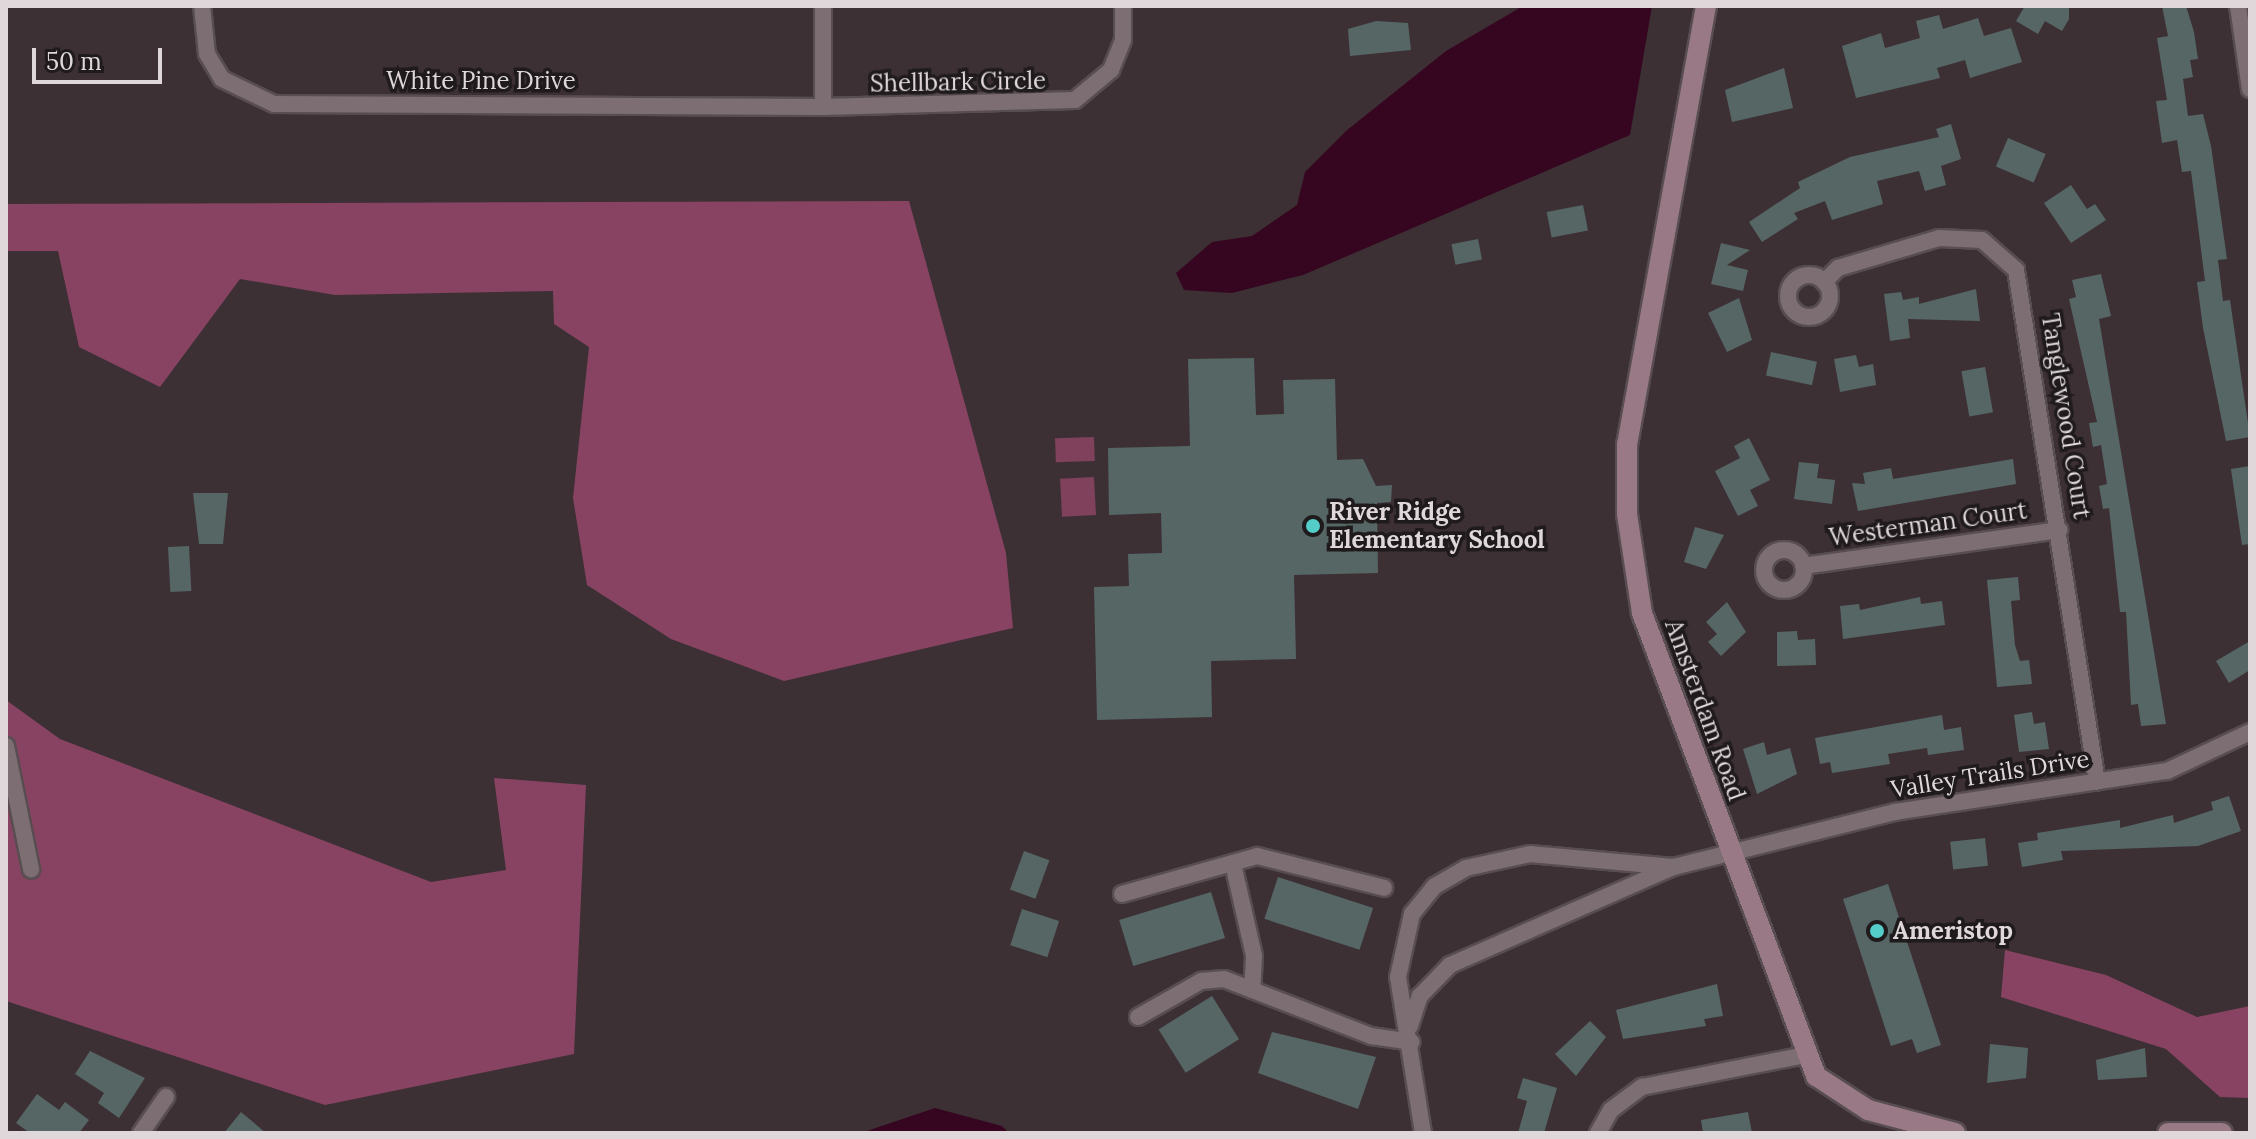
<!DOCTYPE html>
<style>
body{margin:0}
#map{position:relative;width:2256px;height:1139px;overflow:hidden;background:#3c3035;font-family:Lora,serif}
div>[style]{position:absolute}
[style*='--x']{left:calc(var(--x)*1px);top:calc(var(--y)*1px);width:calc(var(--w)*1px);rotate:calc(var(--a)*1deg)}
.green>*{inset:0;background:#7f415c;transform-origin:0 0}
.forest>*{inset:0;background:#894362}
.water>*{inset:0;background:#36051f}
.building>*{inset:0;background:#566664;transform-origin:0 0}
.roads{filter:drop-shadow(2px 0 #584d51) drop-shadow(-2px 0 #584d51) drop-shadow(0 2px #584d51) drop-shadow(0 -2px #584d51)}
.minor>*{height:16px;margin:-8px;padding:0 8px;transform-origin:8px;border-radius:8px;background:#7c6e73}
.minor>.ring{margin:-8px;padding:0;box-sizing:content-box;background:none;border:16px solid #7c6e73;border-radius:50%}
.secondary>*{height:20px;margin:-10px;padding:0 10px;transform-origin:10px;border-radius:10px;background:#987985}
.dots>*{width:22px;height:22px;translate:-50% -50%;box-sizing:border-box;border:4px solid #1f1a1c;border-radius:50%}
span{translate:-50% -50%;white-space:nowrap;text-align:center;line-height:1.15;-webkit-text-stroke:7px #1f1a1c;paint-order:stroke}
.street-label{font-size:24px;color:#dfd7da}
.poi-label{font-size:24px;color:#dfd7da;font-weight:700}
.left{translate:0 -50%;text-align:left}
.frame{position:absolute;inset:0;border:8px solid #dfd7da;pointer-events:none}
.scale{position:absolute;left:32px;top:48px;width:130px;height:36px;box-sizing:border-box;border:4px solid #dfd7da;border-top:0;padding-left:10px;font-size:24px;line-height:28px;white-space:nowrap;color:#dfd7da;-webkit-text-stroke:6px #1f1a1c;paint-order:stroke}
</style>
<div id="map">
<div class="green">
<div style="left:1094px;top:437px;width:24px;height:39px;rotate:88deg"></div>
<div style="left:1094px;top:477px;width:38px;height:34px;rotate:87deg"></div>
</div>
<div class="forest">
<div style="clip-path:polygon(909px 201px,1006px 553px,1013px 628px,784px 681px,671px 639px,587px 585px,573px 498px,589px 347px,554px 324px,553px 291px,335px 295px,240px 279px,160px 387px,79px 347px,58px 251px,6px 251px,6px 204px)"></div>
<div style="clip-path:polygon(6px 700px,60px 739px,431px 882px,506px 870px,494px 778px,586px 785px,574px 1054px,325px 1105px,6px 1001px)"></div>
<div style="clip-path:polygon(2005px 950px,2106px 975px,2197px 1017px,2250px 1006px,2250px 1098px,2220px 1097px,2166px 1049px,2001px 997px)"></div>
</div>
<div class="water">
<div style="clip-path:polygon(1523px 6px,1652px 6px,1630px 135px,1303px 275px,1232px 293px,1184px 290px,1176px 273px,1212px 242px,1252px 236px,1297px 205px,1305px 172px,1346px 131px,1446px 51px)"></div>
<div style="clip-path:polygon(935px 1108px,1002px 1126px,1009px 1133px,861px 1133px)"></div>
</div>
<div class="building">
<div style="clip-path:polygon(2025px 6px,2069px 6px,2069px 19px,2062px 31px,2045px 21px,2038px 34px,2016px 21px)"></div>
<div style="clip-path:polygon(2162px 6px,2186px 6px,2194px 32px,2198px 59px,2190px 60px,2193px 77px,2183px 79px,2188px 116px,2203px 114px,2211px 146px,2227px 259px,2218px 260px,2223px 301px,2230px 300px,2250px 437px,2226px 441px,2203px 328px,2197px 282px,2205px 281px,2191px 171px,2182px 172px,2177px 140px,2162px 143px,2156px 101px,2167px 100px,2157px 38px,2168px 36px)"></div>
<div style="clip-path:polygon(1939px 15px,1943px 29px,1978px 18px,1984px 36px,2011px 28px,2022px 62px,1970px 78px,1965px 60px,1937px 68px,1940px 78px,1856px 98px,1842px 46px,1881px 33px,1885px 48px,1920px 38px,1916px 21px)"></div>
<div style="clip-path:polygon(1376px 21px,1408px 23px,1411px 50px,1350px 56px,1348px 29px)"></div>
<div style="clip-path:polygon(1784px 68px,1793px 108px,1732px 122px,1725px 90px)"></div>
<div style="clip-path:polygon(1951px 124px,1961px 159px,1941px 166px,1946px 185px,1925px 191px,1919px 171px,1877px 181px,1883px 204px,1832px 220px,1825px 201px,1794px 213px,1798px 219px,1762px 242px,1749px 222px,1800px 188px,1798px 182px,1850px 157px,1939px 137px,1936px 129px)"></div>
<div style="left:2008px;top:138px;width:41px;height:31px;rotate:23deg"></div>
<div style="clip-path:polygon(2071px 185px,2087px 209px,2095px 204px,2106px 220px,2071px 243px,2044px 203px)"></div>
<div style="left:1583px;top:205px;width:26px;height:37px;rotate:79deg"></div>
<div style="left:1478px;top:239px;width:21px;height:27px;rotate:79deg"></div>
<div style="clip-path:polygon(1721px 243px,1750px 250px,1727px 265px,1748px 270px,1743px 291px,1711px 284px)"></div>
<div style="clip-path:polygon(2101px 274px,2111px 316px,2099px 319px,2166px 724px,2141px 726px,2138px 704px,2131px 705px,2126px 612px,2120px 612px,2109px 508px,2103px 509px,2099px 486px,2107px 484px,2101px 445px,2093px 447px,2089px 423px,2097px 422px,2069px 299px,2076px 297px,2072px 280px)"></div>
<div style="clip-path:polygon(1976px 289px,1980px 321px,1908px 319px,1910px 338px,1890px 341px,1884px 294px,1901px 292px,1903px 300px,1919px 297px,1919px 304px)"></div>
<div style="clip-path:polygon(1739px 298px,1752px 340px,1727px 352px,1708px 313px)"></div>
<div style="left:1771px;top:352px;width:47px;height:24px;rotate:12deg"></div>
<div style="clip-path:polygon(1856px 355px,1859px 367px,1873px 364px,1876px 385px,1840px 392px,1834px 359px)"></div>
<div style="clip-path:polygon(1254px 358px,1256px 415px,1284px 414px,1283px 380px,1335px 379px,1337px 460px,1363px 459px,1376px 486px,1392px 485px,1391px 502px,1377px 503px,1378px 573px,1294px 575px,1296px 659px,1211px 661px,1212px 717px,1097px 720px,1094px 587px,1129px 586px,1128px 554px,1162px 553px,1161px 513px,1109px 515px,1108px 448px,1190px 446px,1188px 359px)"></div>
<div style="left:1985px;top:367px;width:46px;height:24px;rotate:80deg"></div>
<div style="clip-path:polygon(1749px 438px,1770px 480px,1750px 490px,1758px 506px,1738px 516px,1715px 471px,1740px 458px,1734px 446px)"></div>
<div style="clip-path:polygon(2013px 459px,2016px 484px,1858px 511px,1852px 483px,1865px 484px,1863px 473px,1891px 468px,1893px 479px)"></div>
<div style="clip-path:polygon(1799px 462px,1819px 464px,1817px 478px,1835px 480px,1832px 504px,1794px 499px)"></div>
<div style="clip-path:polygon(2250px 466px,2250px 544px,2242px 545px,2231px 469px)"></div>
<div style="clip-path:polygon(193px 493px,228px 493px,223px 544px,199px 544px)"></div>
<div style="clip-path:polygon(1695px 527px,1724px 535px,1706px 569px,1684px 562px)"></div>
<div style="left:189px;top:546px;width:45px;height:21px;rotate:87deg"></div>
<div style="clip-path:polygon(2018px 577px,2020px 600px,2011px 601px,2015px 645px,2020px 661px,2029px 660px,2032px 684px,1997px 687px,1987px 580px)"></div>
<div style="clip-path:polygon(1920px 597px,1921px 604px,1942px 601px,1945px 625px,1843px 639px,1840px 606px,1859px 604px,1860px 610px)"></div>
<div style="clip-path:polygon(1727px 602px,1746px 632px,1721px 656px,1708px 642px,1717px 634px,1706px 622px)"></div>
<div style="clip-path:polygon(1797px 631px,1798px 640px,1815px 639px,1816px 665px,1777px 666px,1777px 632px)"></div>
<div style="clip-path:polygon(2250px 641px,2250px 670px,2229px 683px,2216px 661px)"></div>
<div style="clip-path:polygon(2032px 712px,2034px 724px,2045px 722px,2049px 749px,2019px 752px,2014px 715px)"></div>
<div style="clip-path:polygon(1942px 715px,1944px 730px,1961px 727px,1964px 750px,1928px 755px,1927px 748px,1888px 754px,1890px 764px,1832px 773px,1830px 762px,1820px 764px,1815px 738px)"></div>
<div style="clip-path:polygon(1764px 742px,1767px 755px,1790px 748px,1797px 774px,1757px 794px,1743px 749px)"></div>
<div style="clip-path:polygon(2229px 796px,2241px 831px,2198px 846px,2061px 851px,2063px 860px,2022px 867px,2018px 843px,2038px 840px,2037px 833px,2120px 820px,2120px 828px,2173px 815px,2174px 823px,2213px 810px,2211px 802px)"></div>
<div style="left:1985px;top:838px;width:28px;height:35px;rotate:84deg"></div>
<div style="left:1024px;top:851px;width:27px;height:41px;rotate:20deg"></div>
<div style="left:1278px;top:877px;width:100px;height:44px;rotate:18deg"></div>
<div style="clip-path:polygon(1888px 884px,1941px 1045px,1917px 1053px,1912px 1039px,1891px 1046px,1843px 899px)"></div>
<div style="left:1211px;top:892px;width:48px;height:96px;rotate:73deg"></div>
<div style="left:1022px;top:909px;width:39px;height:38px;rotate:18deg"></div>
<div style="clip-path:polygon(1717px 984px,1723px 1016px,1704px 1019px,1706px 1026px,1623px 1039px,1616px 1010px)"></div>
<div style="left:1212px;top:996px;width:51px;height:63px;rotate:58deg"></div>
<div style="clip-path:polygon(1590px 1021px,1606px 1037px,1576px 1076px,1555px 1054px)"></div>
<div style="clip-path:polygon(1272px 1032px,1376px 1057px,1358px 1109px,1258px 1073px)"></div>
<div style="clip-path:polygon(1990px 1044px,2028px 1048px,2026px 1078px,1987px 1083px)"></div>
<div style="clip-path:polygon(2145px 1048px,2147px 1077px,2098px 1080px,2096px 1060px)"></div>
<div style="clip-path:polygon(90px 1051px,145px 1078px,119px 1118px,98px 1103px,104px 1093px,75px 1074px)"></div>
<div style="clip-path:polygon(1523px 1078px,1557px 1088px,1544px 1133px,1518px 1133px,1527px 1101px,1517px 1098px)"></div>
<div style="clip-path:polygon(37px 1094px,59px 1110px,65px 1102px,89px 1120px,79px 1133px,30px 1133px,16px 1123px)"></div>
<div style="clip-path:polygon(241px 1112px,266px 1133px,224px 1133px)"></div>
<div style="clip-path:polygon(1748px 1112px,1752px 1133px,1703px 1133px,1701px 1120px)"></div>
</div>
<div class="roads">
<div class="minor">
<div style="--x:202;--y:6;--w:48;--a:84.1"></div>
<div style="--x:207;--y:54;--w:29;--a:59"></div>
<div style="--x:222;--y:79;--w:58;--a:25.7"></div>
<div style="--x:274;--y:104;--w:549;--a:0.31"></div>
<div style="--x:823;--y:107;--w:252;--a:-1.6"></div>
<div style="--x:1075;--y:100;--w:47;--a:-39.8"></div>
<div style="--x:1111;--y:70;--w:32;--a:-68"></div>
<div style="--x:1123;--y:40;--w:34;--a:-90"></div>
<div style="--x:823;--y:6;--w:101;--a:90"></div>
<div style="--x:2238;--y:6;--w:84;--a:81.8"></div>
<div class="ring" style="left:1788px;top:275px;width:26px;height:26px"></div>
<div style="--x:1824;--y:282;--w:20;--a:-45"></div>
<div style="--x:1838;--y:268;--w:105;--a:-16.5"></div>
<div style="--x:1939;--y:238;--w:43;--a:2.7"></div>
<div style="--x:1982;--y:240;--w:45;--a:41.4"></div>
<div style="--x:2016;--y:270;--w:518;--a:81.01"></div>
<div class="ring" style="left:1764px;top:550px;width:24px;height:24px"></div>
<div style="--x:1803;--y:566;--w:259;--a:-8"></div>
<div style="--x:6;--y:746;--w:126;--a:78.5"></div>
<div style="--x:1233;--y:864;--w:94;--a:77.1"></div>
<div style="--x:1254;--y:956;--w:34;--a:93"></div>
<div style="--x:1122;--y:894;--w:140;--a:-15.7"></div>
<div style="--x:1257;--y:856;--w:131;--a:14.1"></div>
<div style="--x:1138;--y:1017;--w:73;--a:-29.7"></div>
<div style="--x:1201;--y:981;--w:23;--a:-5"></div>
<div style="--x:1224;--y:979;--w:158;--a:21.2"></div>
<div style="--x:1371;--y:1036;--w:41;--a:8.3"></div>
<div style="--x:1410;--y:1026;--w:32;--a:-72"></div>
<div style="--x:1420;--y:996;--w:43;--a:-45.9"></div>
<div style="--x:1450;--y:965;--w:244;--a:-23.7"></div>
<div style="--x:1673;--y:867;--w:229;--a:-13.9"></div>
<div style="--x:1895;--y:812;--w:275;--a:-8.6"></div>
<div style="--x:2167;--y:771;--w:92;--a:-25.2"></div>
<div style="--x:141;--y:1133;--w:44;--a:-55.2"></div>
<div style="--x:1423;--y:1133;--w:158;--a:-99.1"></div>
<div style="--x:1398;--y:977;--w:65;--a:-77.5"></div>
<div style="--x:1412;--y:914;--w:36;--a:-51"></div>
<div style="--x:1435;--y:886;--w:36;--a:-30"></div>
<div style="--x:1466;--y:868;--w:66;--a:-12.3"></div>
<div style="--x:1530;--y:854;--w:144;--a:5.2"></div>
<div style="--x:1598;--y:1133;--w:26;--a:-61"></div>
<div style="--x:1611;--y:1110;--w:39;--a:-37"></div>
<div style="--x:1642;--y:1087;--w:166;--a:-11.1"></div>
</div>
<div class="secondary">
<div style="--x:1706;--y:6;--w:445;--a:100.2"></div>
<div style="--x:1627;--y:444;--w:70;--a:90"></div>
<div style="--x:1627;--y:514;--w:100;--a:81.4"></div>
<div style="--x:1642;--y:613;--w:495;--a:69.4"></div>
<div style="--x:1816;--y:1076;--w:62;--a:33.2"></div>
<div style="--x:1868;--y:1110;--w:90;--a:14.8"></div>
<div style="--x:2168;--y:1133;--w:54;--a:0"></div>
</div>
</div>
<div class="dots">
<div style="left:1313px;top:526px;background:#54cdc8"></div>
<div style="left:1877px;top:931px;background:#54cdc8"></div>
</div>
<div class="street-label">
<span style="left:481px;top:81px">White Pine Drive</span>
<span style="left:958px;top:82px;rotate:-1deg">Shellbark Circle</span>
<span style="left:2066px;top:416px;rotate:81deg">Tanglewood Court</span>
<span style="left:1928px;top:524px;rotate:-8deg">Westerman Court</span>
<span style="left:1705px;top:710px;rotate:70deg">Amsterdam Road</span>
<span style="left:1990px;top:774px;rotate:-9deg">Valley Trails Drive</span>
</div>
<div class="poi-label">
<span class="left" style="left:1329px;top:526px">River Ridge<br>Elementary School</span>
<span class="left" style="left:1893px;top:931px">Ameristop</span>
</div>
<div class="frame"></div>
<div class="scale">50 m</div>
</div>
